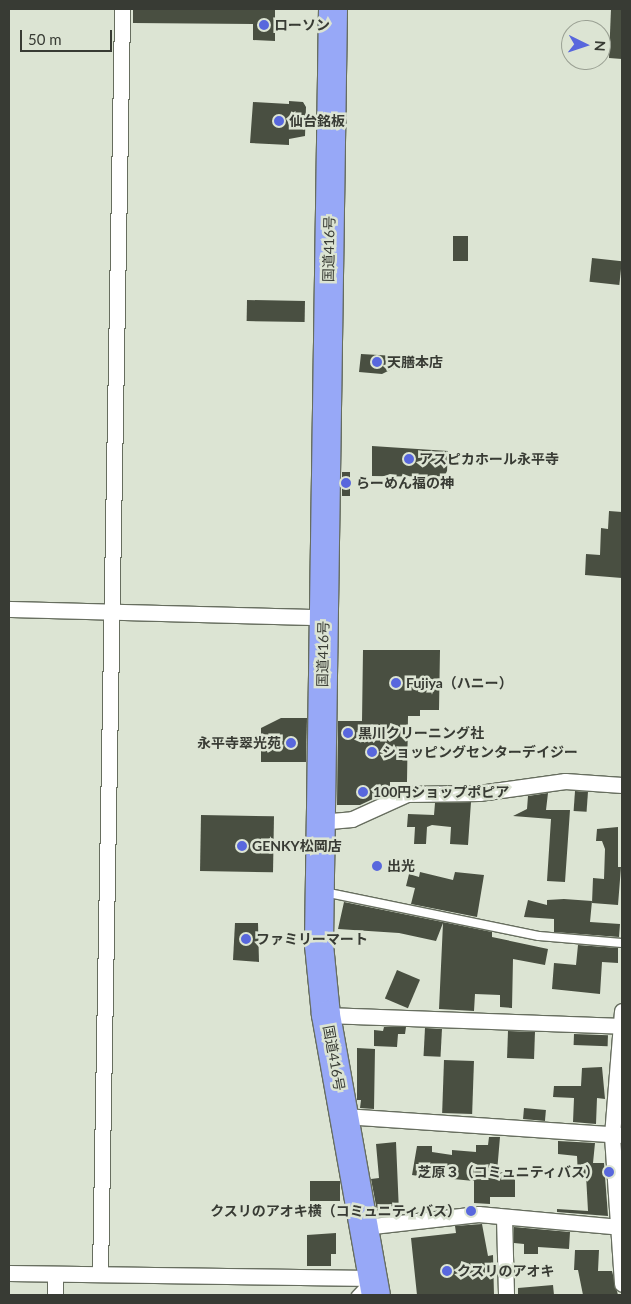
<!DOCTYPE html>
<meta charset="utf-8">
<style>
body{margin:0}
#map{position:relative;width:631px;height:1304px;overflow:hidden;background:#dce4d3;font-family:Lato,"Noto Sans JP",sans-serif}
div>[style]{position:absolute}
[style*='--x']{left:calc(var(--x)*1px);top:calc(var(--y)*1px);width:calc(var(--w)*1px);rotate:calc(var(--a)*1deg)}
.building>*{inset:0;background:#494f41;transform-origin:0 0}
.roads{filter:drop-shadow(1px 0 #676e5f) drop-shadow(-1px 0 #676e5f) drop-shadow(0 1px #676e5f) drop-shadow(0 -1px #676e5f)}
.lane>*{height:8px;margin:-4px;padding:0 4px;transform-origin:4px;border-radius:4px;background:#fff}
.street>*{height:15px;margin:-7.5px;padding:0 7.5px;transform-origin:7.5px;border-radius:7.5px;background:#fff}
.highway>*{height:28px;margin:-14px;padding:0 14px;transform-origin:14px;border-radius:14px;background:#97a8f7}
.dots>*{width:14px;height:14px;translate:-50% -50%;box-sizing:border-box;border:2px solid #dce4d3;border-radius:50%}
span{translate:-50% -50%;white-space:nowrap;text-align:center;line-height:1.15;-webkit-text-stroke:5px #dce4d3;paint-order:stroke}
.poi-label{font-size:14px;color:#383b34;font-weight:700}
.left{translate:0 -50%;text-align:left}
.right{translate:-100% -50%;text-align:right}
.street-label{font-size:14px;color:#383b34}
.frame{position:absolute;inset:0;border:10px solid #383b34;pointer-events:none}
.north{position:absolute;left:561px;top:20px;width:50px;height:50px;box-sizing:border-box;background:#dce4d3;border:1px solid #9aa093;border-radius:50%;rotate:94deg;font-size:14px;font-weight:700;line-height:20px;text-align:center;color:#383b34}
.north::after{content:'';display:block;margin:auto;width:18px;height:22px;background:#5867dd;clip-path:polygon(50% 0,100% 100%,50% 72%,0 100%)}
.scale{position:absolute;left:20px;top:30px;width:92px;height:22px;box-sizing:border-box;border:2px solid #383b34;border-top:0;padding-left:6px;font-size:15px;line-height:18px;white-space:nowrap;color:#383b34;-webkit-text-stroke:4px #dce4d3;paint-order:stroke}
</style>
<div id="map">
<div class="building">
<div style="clip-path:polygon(133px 9px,275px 9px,275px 41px,253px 40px,253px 24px,133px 23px)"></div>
<div style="clip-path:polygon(611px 9px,622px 9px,622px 59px,609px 58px)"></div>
<div style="clip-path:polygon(289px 101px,303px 102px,306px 107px,305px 136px,289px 139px,289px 145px,250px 143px,253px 102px,289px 104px)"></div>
<div style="left:453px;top:236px;width:15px;height:25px"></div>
<div style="left:592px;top:258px;width:30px;height:24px;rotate:6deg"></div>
<div style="left:247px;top:300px;width:58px;height:21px;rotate:1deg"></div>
<div style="clip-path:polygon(361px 354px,430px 358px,429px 368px,398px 366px,382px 374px,359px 372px)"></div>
<div style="clip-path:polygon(372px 446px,448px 451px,447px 471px,444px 477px,372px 476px)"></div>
<div style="left:342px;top:472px;width:8px;height:24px"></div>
<div style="clip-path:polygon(609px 511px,622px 512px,622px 578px,585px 575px,586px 554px,600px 555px,601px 528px,608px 529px)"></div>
<div style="clip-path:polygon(363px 650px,440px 650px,439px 710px,420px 710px,420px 716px,408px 716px,407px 782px,390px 782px,390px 791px,360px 805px,337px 805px,338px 721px,362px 721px)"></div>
<div style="clip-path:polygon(281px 718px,307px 718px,306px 762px,261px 762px,261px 728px)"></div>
<div style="left:575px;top:791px;width:13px;height:20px;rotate:4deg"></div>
<div style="clip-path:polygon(548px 793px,546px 810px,570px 810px,565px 882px,547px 881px,551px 819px,513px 816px,527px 809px,528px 796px)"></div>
<div style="clip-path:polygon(471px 802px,468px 845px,450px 844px,451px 827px,432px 825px,427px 827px,426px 844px,414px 844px,415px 827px,407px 827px,408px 814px,434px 815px,435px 803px)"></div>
<div style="left:201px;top:815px;width:73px;height:56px;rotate:1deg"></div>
<div style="clip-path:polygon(618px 827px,618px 867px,621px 867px,618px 905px,592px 903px,593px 878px,604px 879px,605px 849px,602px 841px,596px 841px,597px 829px)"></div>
<div style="clip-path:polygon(420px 872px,453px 880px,455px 872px,484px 875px,477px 917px,411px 904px,415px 888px,406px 886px,409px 874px,419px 877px)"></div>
<div style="clip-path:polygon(564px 899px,592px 901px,590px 922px,620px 924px,619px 937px,554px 932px,554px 919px,524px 917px,528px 900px,547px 905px,547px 900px)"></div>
<div style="clip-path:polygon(344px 902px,492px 932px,492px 937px,548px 949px,545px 965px,513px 959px,512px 1008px,500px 1007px,500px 995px,475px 994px,474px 1011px,439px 1009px,443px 923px,436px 941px,399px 933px,338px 929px)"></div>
<div style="clip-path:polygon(235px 923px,258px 923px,259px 962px,233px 960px)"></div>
<div style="clip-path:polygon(578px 945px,618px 948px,618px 963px,602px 962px,600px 994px,552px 989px,554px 963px,576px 965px)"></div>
<div style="left:397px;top:970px;width:25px;height:31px;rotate:23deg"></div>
<div style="clip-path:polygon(384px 1027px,406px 1027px,405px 1034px,398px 1034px,397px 1047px,374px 1046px,374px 1030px,383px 1031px)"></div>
<div style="left:425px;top:1028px;width:17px;height:28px;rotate:3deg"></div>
<div style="left:508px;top:1031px;width:27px;height:27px;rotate:2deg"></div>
<div style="left:574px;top:1034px;width:34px;height:11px;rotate:2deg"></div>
<div style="clip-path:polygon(357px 1048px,375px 1049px,374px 1109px,360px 1108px,361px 1100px,357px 1100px)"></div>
<div style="left:444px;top:1060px;width:30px;height:53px;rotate:2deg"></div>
<div style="clip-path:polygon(602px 1067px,605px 1099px,597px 1098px,596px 1124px,573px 1122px,574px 1098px,553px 1097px,554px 1086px,581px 1086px,582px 1068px)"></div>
<div style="left:524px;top:1108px;width:22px;height:11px;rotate:5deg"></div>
<div style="clip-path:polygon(489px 1137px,500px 1137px,497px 1172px,515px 1172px,515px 1197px,490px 1197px,490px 1204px,474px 1203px,474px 1181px,453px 1179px,453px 1166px,432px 1165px,432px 1178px,412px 1175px,417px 1146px,432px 1146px,432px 1152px,452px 1155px,452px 1150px,476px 1152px,476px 1145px,488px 1145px)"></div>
<div style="clip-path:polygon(558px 1141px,595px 1143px,593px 1163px,604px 1163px,608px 1216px,557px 1212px,557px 1209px,588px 1211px,586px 1175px,578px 1176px,577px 1156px,558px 1154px)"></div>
<div style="clip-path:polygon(396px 1142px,399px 1212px,378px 1216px,371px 1179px,379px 1178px,376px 1144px)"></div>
<div style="left:310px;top:1181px;width:30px;height:20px"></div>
<div style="clip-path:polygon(482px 1224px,488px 1256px,493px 1255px,494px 1295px,417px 1295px,411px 1238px,456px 1233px,455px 1226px)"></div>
<div style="clip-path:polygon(514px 1227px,570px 1232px,569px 1249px,538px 1247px,538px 1254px,524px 1254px,524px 1244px,514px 1243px)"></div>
<div style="clip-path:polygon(336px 1233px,336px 1254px,331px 1254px,331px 1266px,307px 1266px,307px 1235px)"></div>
<div style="clip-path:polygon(575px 1250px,599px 1250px,598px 1271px,612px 1271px,618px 1295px,583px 1295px,578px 1270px,574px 1270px)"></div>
<div style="clip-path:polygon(553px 1285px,554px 1295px,518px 1295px,518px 1288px)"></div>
</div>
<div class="roads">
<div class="lane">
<div style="--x:324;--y:892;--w:219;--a:11.6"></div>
<div style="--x:539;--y:936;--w:83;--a:4.8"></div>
<div style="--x:356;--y:1295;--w:18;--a:-47"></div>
</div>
<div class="street">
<div style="--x:9;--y:609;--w:314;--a:1.5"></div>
<div style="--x:319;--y:822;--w:33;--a:-5"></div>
<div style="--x:352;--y:819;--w:60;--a:-24.4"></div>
<div style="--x:407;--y:794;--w:72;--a:-0.8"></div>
<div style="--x:479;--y:793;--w:87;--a:-7.9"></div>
<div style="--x:565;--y:781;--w:57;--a:4"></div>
<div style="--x:622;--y:1011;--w:125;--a:94.6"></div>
<div style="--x:612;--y:1136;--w:148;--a:86.1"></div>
<div style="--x:326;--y:1015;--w:296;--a:2.1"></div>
<div style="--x:344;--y:1116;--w:279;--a:3.9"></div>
<div style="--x:504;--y:1217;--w:78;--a:88.5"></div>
<div style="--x:364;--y:1227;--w:115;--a:-6.5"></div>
<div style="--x:478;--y:1214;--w:145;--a:5.2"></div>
<div style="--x:9;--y:1273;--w:363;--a:0.8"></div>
<div style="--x:100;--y:1274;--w:1265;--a:-89"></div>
<div style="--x:55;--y:1295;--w:21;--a:-90"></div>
</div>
<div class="highway">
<div style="--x:333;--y:9;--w:936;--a:90.86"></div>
<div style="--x:319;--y:945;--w:70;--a:84.3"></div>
<div style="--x:326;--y:1015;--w:284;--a:79.9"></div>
</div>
</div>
<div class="dots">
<div style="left:264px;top:25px;background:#5867dd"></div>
<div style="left:279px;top:121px;background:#5867dd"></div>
<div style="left:377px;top:362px;background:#5867dd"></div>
<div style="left:409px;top:459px;background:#5867dd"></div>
<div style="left:346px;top:483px;background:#5867dd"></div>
<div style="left:396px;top:683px;background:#5867dd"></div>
<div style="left:348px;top:733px;background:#5867dd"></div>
<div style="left:291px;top:743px;background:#5867dd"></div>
<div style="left:372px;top:752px;background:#5867dd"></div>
<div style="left:363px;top:792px;background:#5867dd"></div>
<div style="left:242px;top:846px;background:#5867dd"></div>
<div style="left:377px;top:866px;background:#5867dd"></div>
<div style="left:246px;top:939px;background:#5867dd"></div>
<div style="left:609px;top:1172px;background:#5867dd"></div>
<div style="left:471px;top:1211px;background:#5867dd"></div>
<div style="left:447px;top:1271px;background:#5867dd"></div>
</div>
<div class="poi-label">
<span class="left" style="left:274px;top:25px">ローソン</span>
<span class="left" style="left:289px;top:121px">仙台銘板</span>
<span class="left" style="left:387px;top:362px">天膳本店</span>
<span class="left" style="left:419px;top:459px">アスピカホール永平寺</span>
<span class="left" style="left:356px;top:483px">らーめん福の神</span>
<span class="left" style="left:406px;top:683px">Fujiya（ハニー）</span>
<span class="left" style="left:358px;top:733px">黒川クリーニング社</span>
<span class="right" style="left:281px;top:743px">永平寺翠光苑</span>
<span class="left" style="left:382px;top:752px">ショッピングセンターデイジー</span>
<span class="left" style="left:373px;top:792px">100円ショップポピア</span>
<span class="left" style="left:252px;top:846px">GENKY松岡店</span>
<span class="left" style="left:387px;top:866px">出光</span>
<span class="left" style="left:256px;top:939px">ファミリーマート</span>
<span class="right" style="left:599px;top:1172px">芝原３（コミュニティバス）</span>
<span class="right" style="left:461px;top:1211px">クスリのアオキ横（コミュニティバス）</span>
<span class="left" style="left:457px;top:1271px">クスリのアオキ</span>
</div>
<div class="street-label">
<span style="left:329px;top:249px;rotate:-89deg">国道416号</span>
<span style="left:323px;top:654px;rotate:-89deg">国道416号</span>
<span style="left:334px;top:1058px;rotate:80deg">国道416号</span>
</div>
<div class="frame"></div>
<div class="north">N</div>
<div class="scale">50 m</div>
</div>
